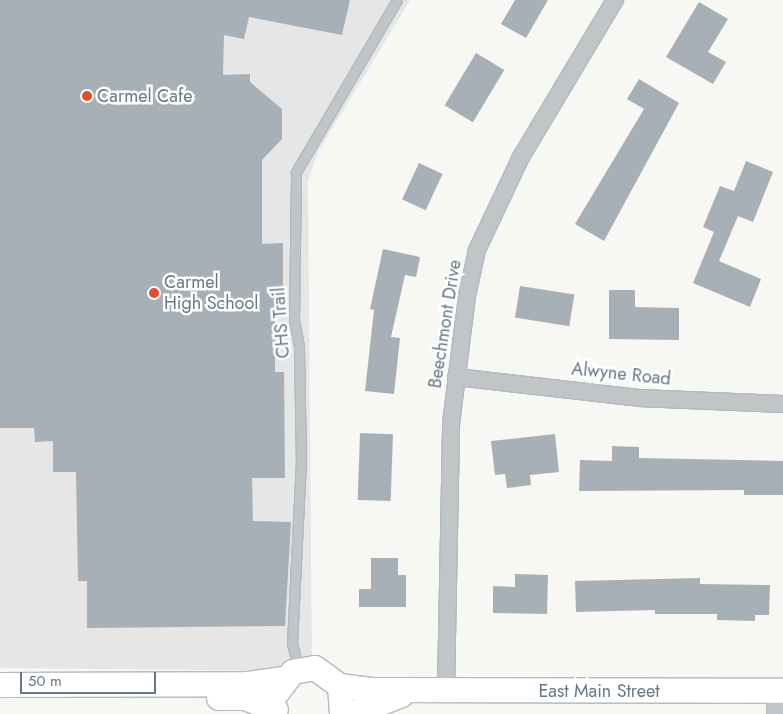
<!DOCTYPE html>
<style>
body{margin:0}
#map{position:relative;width:783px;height:714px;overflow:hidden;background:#f7f7f4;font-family:Jost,sans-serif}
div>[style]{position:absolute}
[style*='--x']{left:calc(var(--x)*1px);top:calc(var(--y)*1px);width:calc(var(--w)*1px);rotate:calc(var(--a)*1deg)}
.built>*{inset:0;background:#e5e6e5}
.building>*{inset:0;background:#a7b0b6;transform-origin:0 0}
.roads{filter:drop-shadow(1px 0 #b3b9bd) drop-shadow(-1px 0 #b3b9bd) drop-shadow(0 1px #b3b9bd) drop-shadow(0 -1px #b3b9bd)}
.service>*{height:9px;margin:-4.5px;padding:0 4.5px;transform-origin:4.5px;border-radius:4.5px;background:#c0c5c8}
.minor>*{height:16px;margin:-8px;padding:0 8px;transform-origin:8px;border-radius:8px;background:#c0c5c8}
.secondary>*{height:24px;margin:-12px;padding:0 12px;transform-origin:12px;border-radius:12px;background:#fff}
.dots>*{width:14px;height:14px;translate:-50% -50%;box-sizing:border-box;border:2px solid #fff;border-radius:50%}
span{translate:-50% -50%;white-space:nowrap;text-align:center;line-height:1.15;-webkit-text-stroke:5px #fff;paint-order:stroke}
.poi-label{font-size:18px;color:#667885}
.left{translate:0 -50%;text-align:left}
.street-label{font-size:18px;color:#667885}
.scale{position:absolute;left:20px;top:672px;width:136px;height:22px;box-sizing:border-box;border:2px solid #667885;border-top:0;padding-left:6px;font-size:15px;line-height:18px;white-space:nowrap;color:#667885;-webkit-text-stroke:4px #fff;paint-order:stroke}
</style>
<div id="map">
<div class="built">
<div style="clip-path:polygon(0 0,410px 0,317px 154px,308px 182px,312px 671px,0 668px)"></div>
</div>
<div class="building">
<div style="clip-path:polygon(0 0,350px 0,342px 35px,249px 17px,244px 39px,224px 35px,223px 75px,250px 74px,250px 82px,282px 109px,282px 139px,262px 160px,262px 244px,283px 243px,283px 309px,275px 309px,275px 372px,284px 372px,285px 478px,252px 478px,253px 521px,291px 522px,285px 626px,87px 628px,87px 581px,78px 581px,76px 472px,53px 472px,53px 441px,35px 442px,34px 428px,0 428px)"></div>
<div style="clip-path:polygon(515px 0,548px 0,526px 38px,501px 24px)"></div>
<div style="clip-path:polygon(699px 2px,728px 19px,708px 52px,726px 62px,713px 84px,666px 57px)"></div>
<div style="left:476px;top:53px;width:33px;height:61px;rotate:31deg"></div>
<div style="clip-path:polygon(639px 79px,679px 103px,604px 241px,575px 224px,644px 109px,627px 99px)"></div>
<div style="clip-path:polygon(746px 161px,773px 172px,753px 222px,738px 216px,719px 261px,761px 279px,750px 307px,693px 283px,714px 232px,703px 227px,720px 186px,734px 191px)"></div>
<div style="left:419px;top:163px;width:26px;height:40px;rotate:25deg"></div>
<div style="clip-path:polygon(383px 249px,420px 257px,416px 277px,405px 275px,391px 337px,400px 338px,394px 394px,365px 391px,374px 310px,370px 309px)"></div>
<div style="left:520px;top:286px;width:55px;height:32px;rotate:9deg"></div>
<div style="clip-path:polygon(609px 290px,635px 290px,635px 307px,679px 308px,679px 340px,609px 339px)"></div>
<div style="left:360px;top:433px;width:33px;height:67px;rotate:2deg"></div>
<div style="clip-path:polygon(555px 434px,559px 472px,530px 475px,531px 485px,507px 488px,505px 474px,495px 475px,491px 441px)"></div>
<div style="clip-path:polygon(612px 446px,639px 447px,639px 458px,783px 461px,783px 495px,744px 495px,744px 490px,579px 491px,580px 460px,612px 461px)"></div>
<div style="clip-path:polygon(371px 558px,398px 558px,398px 575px,406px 575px,406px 607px,359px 607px,359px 589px,371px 589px)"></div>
<div style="clip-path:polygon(515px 574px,548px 575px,547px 614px,493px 613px,493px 586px,515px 587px)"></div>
<div style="clip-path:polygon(700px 578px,700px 584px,770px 585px,769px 615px,755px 615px,755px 621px,717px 620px,717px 614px,655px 614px,655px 610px,576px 612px,575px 581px)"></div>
</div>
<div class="roads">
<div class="service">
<div style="--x:299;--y:670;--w:27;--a:-105"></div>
<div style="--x:292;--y:644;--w:181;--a:-87.2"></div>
<div style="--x:301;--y:463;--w:117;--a:-91"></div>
<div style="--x:299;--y:346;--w:26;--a:-101"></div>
<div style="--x:294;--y:320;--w:148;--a:-89.2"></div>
<div style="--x:296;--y:172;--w:199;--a:-59.6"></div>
</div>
<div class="minor">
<div style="--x:456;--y:377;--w:184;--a:6.5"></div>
<div style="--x:639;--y:398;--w:144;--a:2.4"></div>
<div style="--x:446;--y:690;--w:266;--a:-88.9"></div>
<div style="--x:451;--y:424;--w:129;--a:-82.9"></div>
<div style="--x:467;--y:296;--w:47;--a:-77.7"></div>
<div style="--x:477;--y:250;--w:103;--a:-64.7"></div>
<div style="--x:521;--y:157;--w:183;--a:-59.1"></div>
<div style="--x:775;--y:691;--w:23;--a:90"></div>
</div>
<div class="secondary">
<div style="--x:0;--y:685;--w:248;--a:-0.2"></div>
<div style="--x:248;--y:684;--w:36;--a:-8"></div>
<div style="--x:340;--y:686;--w:32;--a:7"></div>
<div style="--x:372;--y:690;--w:411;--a:0.1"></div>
<div style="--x:277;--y:693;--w:26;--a:-53"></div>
<div style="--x:293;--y:672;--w:22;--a:-10"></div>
<div style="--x:315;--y:668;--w:31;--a:36"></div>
<div style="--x:340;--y:686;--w:28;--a:86"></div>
<div style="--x:219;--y:698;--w:26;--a:0"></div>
<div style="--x:245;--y:698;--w:33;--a:21"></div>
<div style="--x:352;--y:714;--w:53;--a:-20.8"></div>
</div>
</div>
<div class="dots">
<div style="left:87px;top:96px;background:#e44d27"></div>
<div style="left:154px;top:293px;background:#e44d27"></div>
</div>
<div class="poi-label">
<span class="left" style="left:97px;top:96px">Carmel Cafe</span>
<span class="left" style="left:164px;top:293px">Carmel<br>High School</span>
</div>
<div class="street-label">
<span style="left:281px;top:323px;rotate:-94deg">CHS Trail</span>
<span style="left:445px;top:324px;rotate:-81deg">Beechmont Drive</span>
<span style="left:621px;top:374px;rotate:6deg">Alwyne Road</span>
<span style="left:599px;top:691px">East Main Street</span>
</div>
<div class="scale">50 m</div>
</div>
